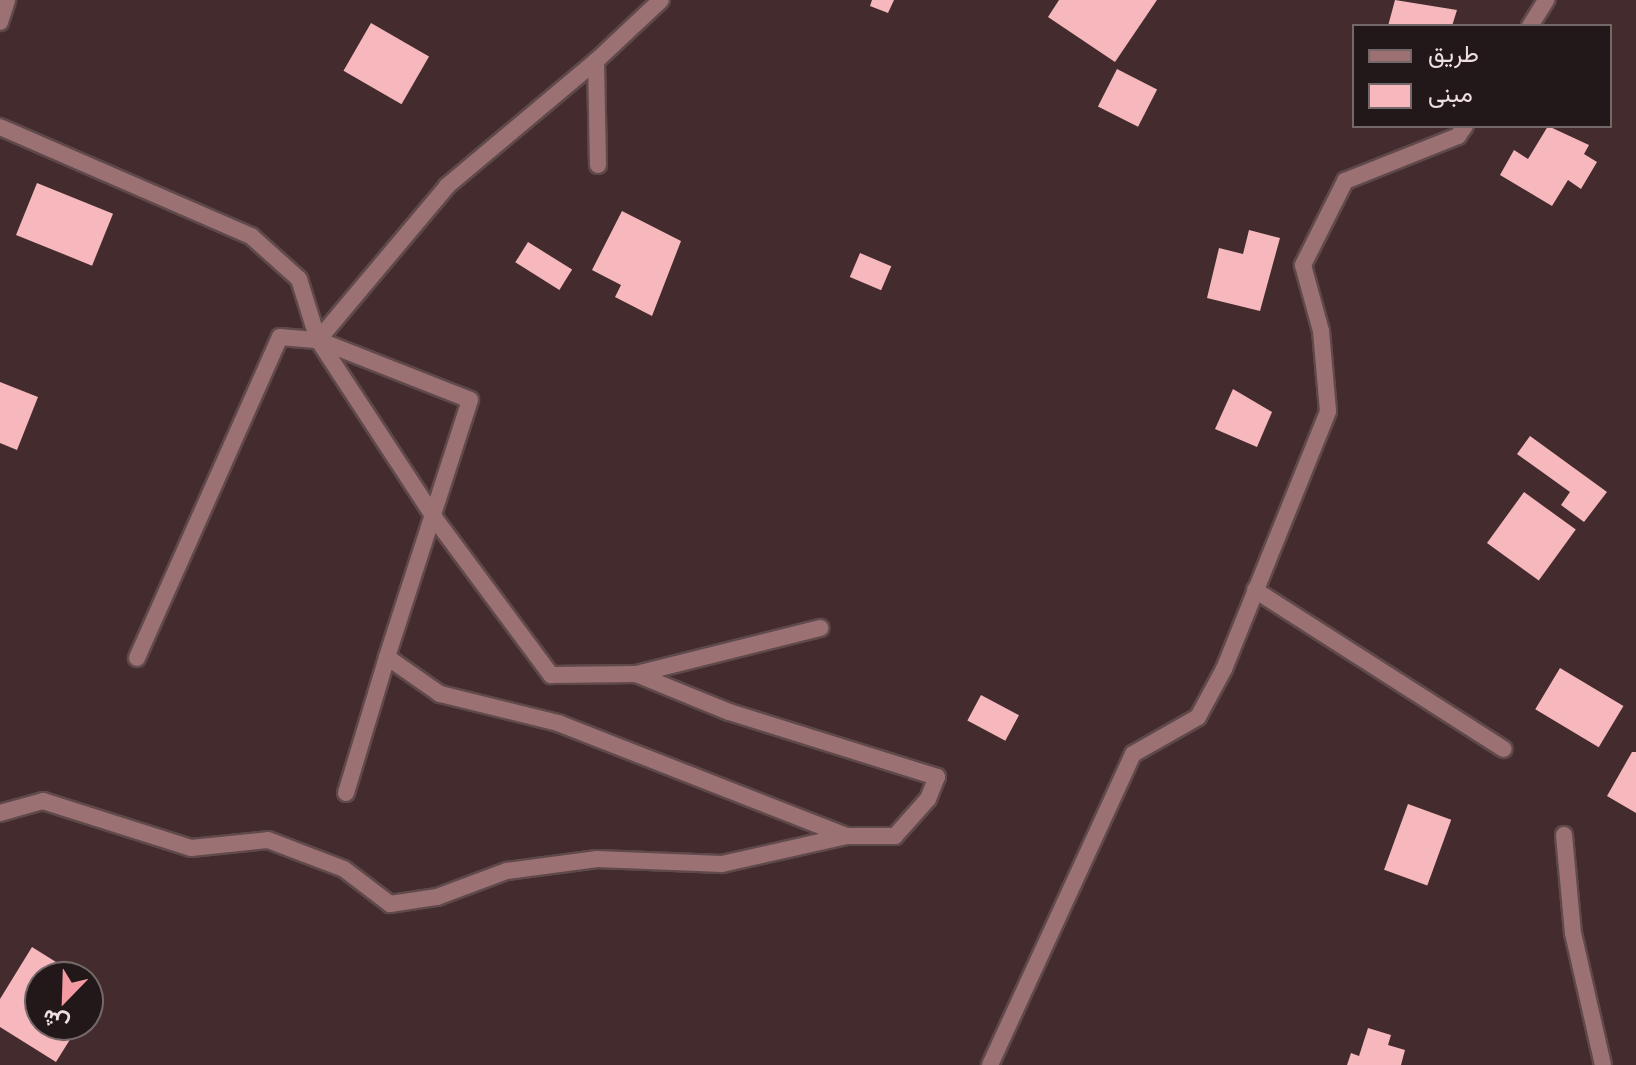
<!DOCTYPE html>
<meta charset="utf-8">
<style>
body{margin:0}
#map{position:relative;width:1636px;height:1065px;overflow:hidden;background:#442c2e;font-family:"Asap Condensed",Vazirmatn,sans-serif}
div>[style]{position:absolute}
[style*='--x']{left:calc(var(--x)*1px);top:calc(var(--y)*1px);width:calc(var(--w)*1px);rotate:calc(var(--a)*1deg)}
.building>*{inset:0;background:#f7b8bd;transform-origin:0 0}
.roads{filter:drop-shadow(2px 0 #5f494a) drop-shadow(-2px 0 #5f494a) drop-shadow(0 2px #5f494a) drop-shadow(0 -2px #5f494a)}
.street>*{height:16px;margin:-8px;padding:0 8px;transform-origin:8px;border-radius:8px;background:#9b7174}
span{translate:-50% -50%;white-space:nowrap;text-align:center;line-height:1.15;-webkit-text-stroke:8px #231819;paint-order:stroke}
.legend{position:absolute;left:1352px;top:24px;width:260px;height:104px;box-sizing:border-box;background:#231819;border:2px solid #756869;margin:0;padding:10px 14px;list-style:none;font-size:24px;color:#efdfe0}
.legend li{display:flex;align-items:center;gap:16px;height:40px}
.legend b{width:40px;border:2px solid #756869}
.north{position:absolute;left:24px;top:961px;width:80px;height:80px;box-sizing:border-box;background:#231819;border:2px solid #756869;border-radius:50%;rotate:203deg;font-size:22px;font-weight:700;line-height:32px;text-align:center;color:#efdfe0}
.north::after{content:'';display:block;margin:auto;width:28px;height:36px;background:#f49aa3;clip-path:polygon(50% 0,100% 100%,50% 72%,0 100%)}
</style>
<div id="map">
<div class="building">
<div style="clip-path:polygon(872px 0,894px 0,888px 13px,870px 6px)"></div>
<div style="clip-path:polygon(1059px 0,1157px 0,1115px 62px,1048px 17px)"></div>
<div style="clip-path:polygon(1395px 0,1457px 10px,1452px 26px,1388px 26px)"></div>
<div style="left:371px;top:23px;width:67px;height:55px;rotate:30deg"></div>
<div style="left:1117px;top:69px;width:45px;height:42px;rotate:27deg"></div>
<div style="clip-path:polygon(1548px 126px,1589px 145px,1584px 154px,1597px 162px,1581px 189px,1568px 180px,1552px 206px,1500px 175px,1514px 150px,1528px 159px)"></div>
<div style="left:37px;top:183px;width:82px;height:56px;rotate:22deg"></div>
<div style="clip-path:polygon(622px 211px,681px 241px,652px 316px,615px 297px,621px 285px,592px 270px)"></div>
<div style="clip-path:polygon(1249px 230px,1280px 238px,1260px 311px,1207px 298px,1219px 248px,1243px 254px)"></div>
<div style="left:528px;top:242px;width:52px;height:24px;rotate:32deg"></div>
<div style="left:860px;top:253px;width:34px;height:26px;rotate:23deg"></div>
<div style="clip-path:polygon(0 382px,38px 397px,17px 450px,0 443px)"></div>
<div style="clip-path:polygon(1233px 389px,1272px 412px,1257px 447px,1215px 429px)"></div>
<div style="clip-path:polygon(1530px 436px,1607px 492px,1584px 522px,1561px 505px,1570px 492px,1517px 454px)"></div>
<div style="left:1524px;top:492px;width:64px;height:63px;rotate:36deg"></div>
<div style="left:1560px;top:668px;width:74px;height:48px;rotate:31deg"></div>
<div style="left:981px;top:695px;width:43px;height:29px;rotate:28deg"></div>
<div style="clip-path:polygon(1632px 752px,1636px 752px,1636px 813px,1607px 796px)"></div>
<div style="left:1408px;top:804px;width:46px;height:70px;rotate:20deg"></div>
<div style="clip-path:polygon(32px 947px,80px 977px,40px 977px,40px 1025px,79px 1025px,56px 1062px,0 1027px,0 999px)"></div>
<div style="clip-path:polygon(88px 982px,101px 990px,88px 1011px)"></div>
<div style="clip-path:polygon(1368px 1028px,1391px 1035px,1388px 1045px,1405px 1050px,1401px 1065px,1347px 1065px,1351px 1053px,1359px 1056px)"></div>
</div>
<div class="roads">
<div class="street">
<div style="--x:0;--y:22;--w:23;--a:-72"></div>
<div style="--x:1530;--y:26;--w:31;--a:-58"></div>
<div style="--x:0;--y:127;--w:274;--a:23.5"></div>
<div style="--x:251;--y:236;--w:64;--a:41.9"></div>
<div style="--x:299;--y:279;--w:64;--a:72.7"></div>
<div style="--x:598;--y:165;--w:104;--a:-91.1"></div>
<div style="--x:596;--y:61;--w:89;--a:-43.2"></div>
<div style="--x:1255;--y:590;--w:295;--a:32.6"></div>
<div style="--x:137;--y:658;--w:351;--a:-66"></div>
<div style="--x:280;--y:337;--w:38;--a:5"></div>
<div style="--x:318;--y:340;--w:163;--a:21.5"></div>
<div style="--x:470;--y:400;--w:270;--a:107.9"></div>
<div style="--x:636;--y:674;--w:190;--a:-14"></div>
<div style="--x:346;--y:793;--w:142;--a:-73.2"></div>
<div style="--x:387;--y:657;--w:65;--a:34.9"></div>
<div style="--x:440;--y:694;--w:122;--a:13.8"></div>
<div style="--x:558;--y:723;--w:309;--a:21.4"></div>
<div style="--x:846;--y:836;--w:49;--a:0"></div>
<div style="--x:895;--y:836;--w:50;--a:-48.3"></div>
<div style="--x:928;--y:799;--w:24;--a:-68"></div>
<div style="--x:937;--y:777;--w:218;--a:-162.6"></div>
<div style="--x:729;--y:712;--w:100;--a:-157.8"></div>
<div style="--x:636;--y:674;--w:85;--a:179.3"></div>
<div style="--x:551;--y:675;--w:193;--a:-126.6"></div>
<div style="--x:436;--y:520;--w:215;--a:-123.2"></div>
<div style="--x:318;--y:340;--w:201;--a:-50"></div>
<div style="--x:447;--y:186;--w:194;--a:-40"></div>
<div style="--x:0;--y:813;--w:45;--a:-15.6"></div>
<div style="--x:43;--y:801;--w:155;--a:17.6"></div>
<div style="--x:191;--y:848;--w:77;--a:-5.9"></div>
<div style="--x:268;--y:840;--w:81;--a:20.9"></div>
<div style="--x:344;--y:869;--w:58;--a:37.3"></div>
<div style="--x:390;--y:904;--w:48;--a:-8.5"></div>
<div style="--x:437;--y:897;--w:75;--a:-20.4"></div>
<div style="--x:507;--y:871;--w:91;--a:-7.6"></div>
<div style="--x:597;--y:859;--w:125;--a:2.3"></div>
<div style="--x:722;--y:864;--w:127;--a:-12.7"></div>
<div style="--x:1564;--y:835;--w:98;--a:84.8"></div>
<div style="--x:1573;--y:933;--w:135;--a:77.2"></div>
<div style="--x:990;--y:1065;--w:342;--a:-65.3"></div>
<div style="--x:1133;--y:754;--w:75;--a:-29.6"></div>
<div style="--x:1198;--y:717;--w:55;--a:-61.6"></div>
<div style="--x:1224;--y:669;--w:278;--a:-68"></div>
<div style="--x:1328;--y:411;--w:80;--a:-95"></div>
<div style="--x:1321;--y:331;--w:68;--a:-105.3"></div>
<div style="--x:1303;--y:265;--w:94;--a:-63.4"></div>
<div style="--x:1345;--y:181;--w:122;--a:-21.7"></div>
<div style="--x:1458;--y:136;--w:12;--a:-55"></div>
</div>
</div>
<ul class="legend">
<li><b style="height:10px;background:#9b7174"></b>طريق</li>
<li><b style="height:22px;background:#f7b8bd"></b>مبنى</li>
</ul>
<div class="north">ش</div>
</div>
